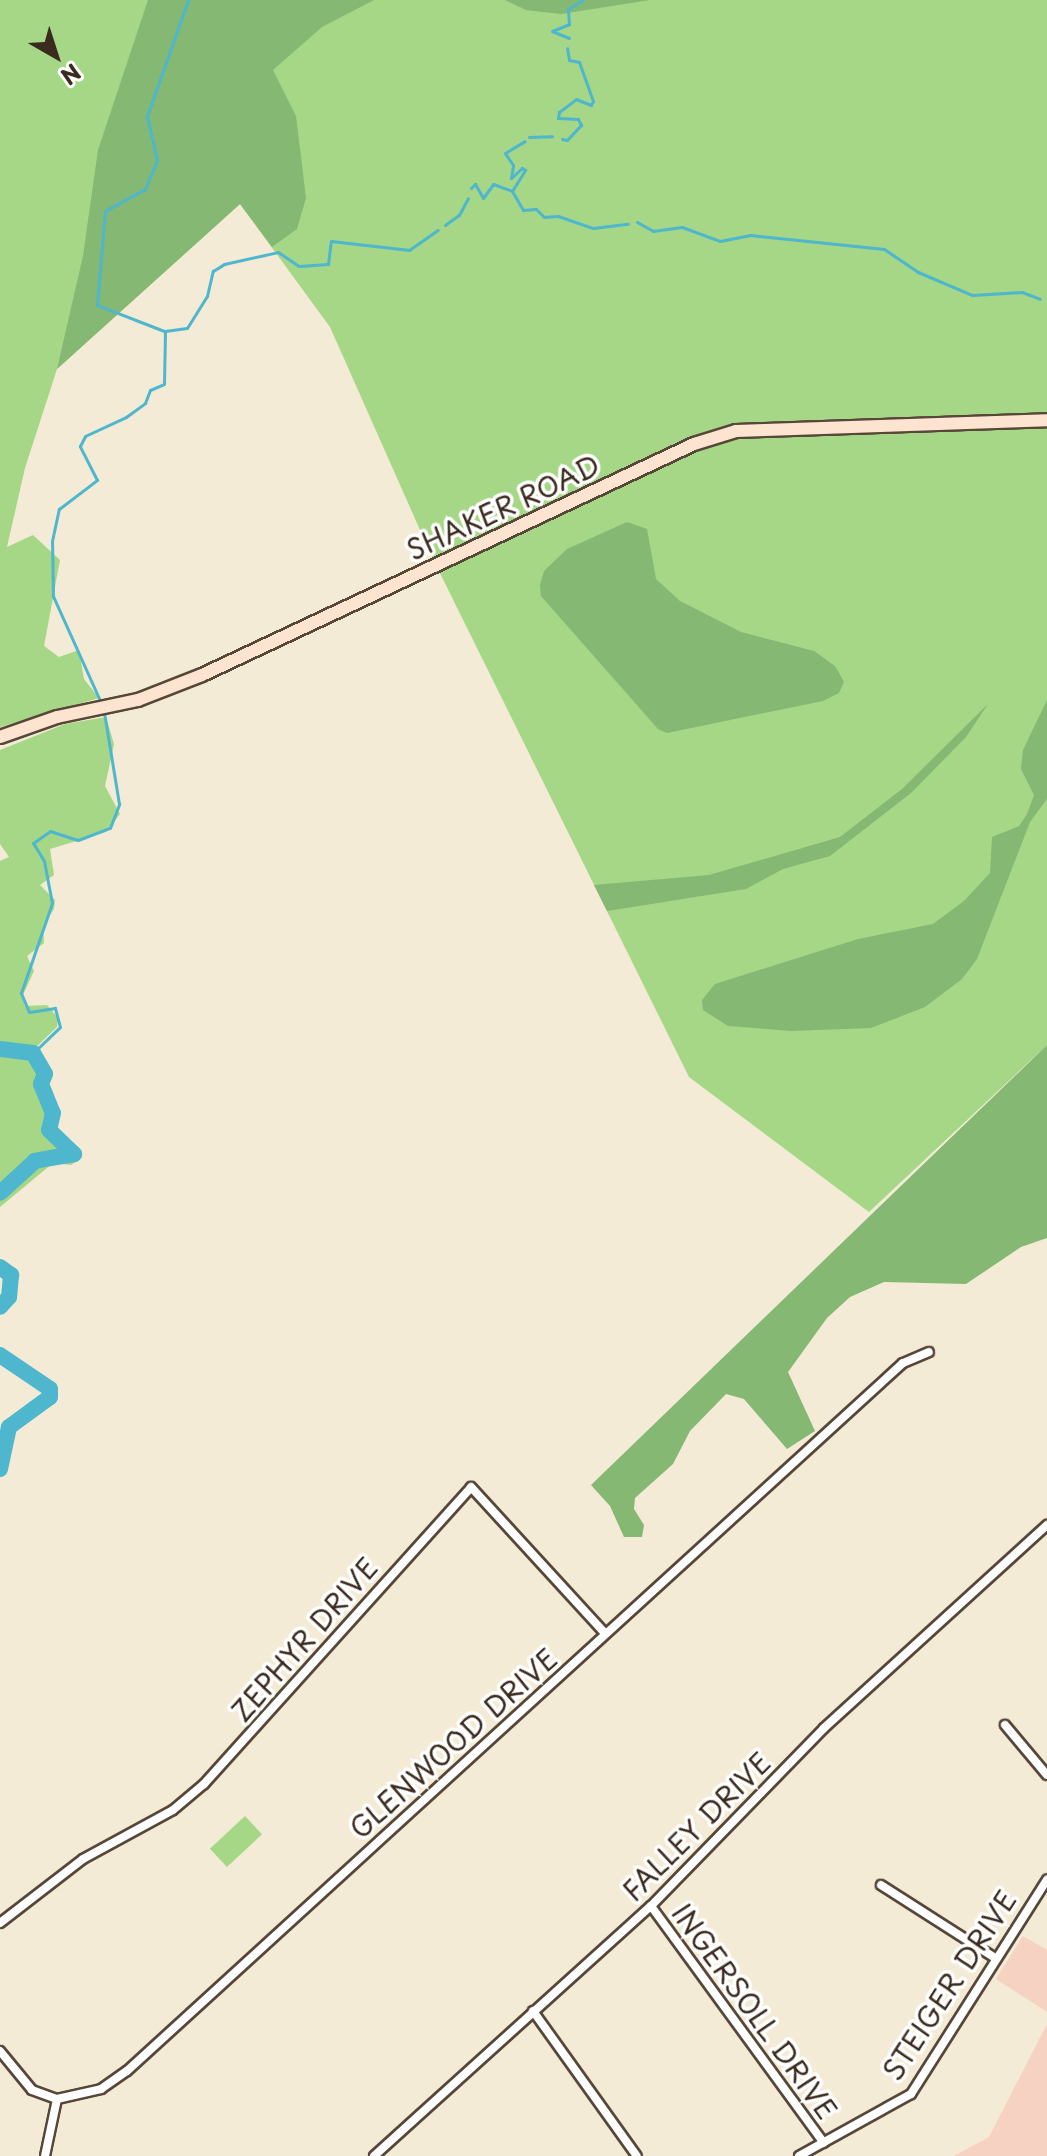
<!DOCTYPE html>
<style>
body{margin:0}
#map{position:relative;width:1047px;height:2156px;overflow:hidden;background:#f3ebd5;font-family:"Playpen Sans",sans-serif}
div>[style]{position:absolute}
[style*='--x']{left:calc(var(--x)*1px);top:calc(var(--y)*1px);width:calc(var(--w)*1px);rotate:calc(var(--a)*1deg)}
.built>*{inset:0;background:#f5d2c2}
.green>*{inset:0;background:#a5d786;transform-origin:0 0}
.forest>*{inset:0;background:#84b873}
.stream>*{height:3px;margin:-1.5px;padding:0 1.5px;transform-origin:1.5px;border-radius:1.5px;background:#4eb6cd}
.river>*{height:16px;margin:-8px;padding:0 8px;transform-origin:8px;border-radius:8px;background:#4eb6cd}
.roads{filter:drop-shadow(2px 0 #574739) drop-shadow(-2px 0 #574739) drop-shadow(0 2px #574739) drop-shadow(0 -2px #574739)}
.street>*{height:8px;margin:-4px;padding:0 4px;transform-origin:4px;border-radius:4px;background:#fff}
.secondary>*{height:12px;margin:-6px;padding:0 6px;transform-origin:6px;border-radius:6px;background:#fde4d1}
span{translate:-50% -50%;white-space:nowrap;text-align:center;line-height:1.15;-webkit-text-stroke:7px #fff;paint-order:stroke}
.street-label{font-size:28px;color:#3b2a1e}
.north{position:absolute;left:16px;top:16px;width:80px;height:80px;-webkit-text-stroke:6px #fff;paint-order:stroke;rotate:141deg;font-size:22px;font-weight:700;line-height:32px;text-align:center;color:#3b2a1e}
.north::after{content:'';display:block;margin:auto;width:28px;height:36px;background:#3b2a1e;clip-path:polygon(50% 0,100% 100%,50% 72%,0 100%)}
</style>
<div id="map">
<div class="built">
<div style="clip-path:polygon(1023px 1936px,1047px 1950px,1047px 2012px,996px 1979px)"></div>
<div style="clip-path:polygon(1047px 2024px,1047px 2156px,954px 2156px,989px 2137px)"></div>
</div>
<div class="green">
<div style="clip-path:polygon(0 0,1047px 0,1047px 1045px,869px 1212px,689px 1077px,432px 557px,330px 327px,240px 204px,57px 369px,25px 468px,7px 547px,33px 535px,60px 560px,44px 646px,59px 657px,79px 650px,84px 679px,99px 698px,0 727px)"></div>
<div style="clip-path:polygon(106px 717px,114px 744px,105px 786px,120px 814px,106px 832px,50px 849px,54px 875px,40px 885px,55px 900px,54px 909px,43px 926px,44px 943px,27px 956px,34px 971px,22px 997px,25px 1006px,47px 1005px,58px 1018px,57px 1027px,33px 1050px,56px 1109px,54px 1131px,78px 1149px,80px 1159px,71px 1165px,53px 1163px,0 1207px,0 861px,9px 857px,0 844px,0 750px,65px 724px)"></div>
<div style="left:245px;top:1816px;width:25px;height:48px;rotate:47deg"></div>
</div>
<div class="forest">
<div style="clip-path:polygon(148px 0,374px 0,322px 27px,273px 70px,296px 116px,306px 198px,297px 229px,272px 247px,240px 204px,57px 369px,83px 256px,98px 150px)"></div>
<div style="clip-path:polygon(505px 0,650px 0,561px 14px,526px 10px)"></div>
<div style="clip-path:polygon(627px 522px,647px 529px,656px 579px,680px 601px,741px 632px,814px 651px,835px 666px,844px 682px,839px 693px,823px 701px,667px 733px,658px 729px,541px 596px,540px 585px,544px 571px,567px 549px)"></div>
<div style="clip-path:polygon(1047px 700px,1047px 799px,1030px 822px,977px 959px,962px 979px,925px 1007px,871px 1028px,791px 1031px,728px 1026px,703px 1010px,702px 1000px,715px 984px,858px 939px,933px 924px,964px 901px,990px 873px,992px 837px,1019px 826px,1027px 814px,1034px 795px,1021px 769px,1023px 750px)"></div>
<div style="clip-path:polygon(988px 704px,966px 737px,911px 793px,830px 856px,783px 869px,746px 889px,607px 911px,594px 885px,709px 875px,840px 837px,902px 789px)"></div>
<div style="clip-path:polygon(1047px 1045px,1047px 1238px,1021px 1247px,966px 1284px,884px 1282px,850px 1297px,827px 1318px,788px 1372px,815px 1431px,787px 1449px,744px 1399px,726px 1394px,690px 1431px,673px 1464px,635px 1498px,634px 1509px,644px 1525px,642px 1537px,624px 1537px,610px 1506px,591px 1485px)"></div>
</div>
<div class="stream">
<div style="--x:569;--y:38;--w:18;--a:-158"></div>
<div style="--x:552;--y:31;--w:18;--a:-22"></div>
<div style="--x:569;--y:24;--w:15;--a:-94"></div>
<div style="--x:568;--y:9;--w:17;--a:-31"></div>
<div style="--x:529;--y:137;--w:23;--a:-2"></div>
<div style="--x:562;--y:139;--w:5;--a:11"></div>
<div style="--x:567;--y:140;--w:21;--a:-47"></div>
<div style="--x:581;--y:125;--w:7;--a:-117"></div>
<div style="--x:578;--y:119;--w:20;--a:-177"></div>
<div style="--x:558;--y:118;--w:6;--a:-81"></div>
<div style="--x:559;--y:112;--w:21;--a:-37"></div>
<div style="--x:576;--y:99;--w:16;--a:22"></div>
<div style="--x:591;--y:105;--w:4;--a:-63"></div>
<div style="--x:593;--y:101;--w:41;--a:-109.7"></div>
<div style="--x:579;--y:62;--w:10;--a:-169"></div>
<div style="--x:569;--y:60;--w:12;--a:-99"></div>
<div style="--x:471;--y:188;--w:6;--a:-45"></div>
<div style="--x:475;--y:184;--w:16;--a:60"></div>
<div style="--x:483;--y:198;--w:17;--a:-54"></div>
<div style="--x:493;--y:184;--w:20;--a:20"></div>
<div style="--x:512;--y:191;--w:25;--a:-58"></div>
<div style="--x:525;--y:170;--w:4;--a:-146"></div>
<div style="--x:522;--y:168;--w:15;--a:138"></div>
<div style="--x:511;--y:178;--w:13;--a:-81"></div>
<div style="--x:513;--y:165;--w:14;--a:-124"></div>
<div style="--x:505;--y:153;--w:23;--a:-31"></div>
<div style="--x:512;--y:191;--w:22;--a:60"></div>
<div style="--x:523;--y:210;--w:13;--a:-4"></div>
<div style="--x:536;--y:209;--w:11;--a:45"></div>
<div style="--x:544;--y:217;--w:14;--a:-4"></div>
<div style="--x:558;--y:216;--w:37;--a:19"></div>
<div style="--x:593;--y:228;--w:35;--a:-7"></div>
<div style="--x:637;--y:222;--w:18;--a:29"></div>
<div style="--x:653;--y:231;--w:29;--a:-8"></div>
<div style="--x:682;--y:227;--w:40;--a:20.2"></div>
<div style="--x:720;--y:241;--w:31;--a:-11"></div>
<div style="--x:750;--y:235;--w:135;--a:6"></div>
<div style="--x:884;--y:249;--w:41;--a:34.1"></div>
<div style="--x:918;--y:272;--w:59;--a:23.1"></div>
<div style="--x:972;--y:295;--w:50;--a:-3.4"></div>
<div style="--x:1022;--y:292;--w:19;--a:21"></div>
<div style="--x:445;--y:225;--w:17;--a:-36"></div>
<div style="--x:459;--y:215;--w:19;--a:-62"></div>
<div style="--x:164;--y:331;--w:72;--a:-158.8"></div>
<div style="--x:97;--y:305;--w:94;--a:-85.1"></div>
<div style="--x:105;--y:211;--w:46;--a:-28.8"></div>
<div style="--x:145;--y:189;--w:30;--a:-67"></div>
<div style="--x:157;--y:161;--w:46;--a:-102.5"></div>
<div style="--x:147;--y:116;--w:123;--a:-70.5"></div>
<div style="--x:102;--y:705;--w:120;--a:-114.2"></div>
<div style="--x:53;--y:596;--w:55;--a:-91"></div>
<div style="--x:52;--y:541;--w:33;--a:-78"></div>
<div style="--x:59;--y:509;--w:48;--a:-37.3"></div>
<div style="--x:97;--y:480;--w:38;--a:-117"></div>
<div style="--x:80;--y:446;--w:11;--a:-63"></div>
<div style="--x:85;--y:436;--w:45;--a:-24.9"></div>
<div style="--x:126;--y:417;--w:24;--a:-36"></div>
<div style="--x:145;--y:403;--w:14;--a:-69"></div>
<div style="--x:150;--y:390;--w:15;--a:-23"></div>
<div style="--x:164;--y:384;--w:53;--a:-88.9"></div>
<div style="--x:165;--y:331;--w:22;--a:-8"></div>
<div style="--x:187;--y:328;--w:38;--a:-58"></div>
<div style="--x:207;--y:296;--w:26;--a:-77"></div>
<div style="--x:213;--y:271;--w:13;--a:-32"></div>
<div style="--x:224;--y:264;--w:55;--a:-12.5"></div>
<div style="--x:278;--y:252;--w:25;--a:34"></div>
<div style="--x:299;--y:266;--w:29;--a:-4"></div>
<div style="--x:328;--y:264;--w:23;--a:-83"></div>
<div style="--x:331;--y:241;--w:79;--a:6.6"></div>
<div style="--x:409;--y:250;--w:35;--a:-35"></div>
<div style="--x:33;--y:1053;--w:37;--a:-44"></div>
<div style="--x:60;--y:1027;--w:20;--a:-105"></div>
<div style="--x:55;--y:1008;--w:26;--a:171"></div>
<div style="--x:29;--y:1012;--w:21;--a:-113"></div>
<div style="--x:21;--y:993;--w:95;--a:-71"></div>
<div style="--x:52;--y:903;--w:43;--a:-100.8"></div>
<div style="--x:44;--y:861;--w:21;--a:-121"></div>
<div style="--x:33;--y:843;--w:21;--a:-35"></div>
<div style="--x:50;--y:831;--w:29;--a:18"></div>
<div style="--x:78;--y:840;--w:34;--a:-21"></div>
<div style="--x:110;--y:828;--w:26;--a:-69"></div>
<div style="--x:119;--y:804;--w:93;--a:-99.3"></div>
</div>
<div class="river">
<div style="--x:0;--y:1049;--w:33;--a:7"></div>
<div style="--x:33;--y:1053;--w:24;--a:60"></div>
<div style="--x:45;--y:1074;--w:11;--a:112"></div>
<div style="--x:41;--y:1084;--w:31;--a:68"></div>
<div style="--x:53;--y:1113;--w:17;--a:103"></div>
<div style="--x:49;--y:1130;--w:35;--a:44"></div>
<div style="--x:74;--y:1154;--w:40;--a:170"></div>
<div style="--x:35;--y:1161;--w:47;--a:137.6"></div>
<div style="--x:0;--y:1267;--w:14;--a:36"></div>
<div style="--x:11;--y:1275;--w:22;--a:95"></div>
<div style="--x:9;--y:1297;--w:13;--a:132"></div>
<div style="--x:0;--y:1355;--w:60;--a:34.2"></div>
<div style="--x:50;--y:1389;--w:8;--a:90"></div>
<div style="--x:50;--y:1397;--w:51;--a:143.8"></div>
<div style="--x:9;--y:1427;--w:43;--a:102.1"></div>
</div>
<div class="roads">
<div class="street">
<div style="--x:1005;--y:1725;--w:65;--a:50"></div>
<div style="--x:881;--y:1885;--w:135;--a:32.6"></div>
<div style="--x:651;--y:1906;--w:293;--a:53.9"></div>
<div style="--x:0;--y:1923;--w:105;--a:-37.6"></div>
<div style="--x:83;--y:1859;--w:102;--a:-28.6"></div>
<div style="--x:173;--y:1810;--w:40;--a:-40"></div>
<div style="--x:204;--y:1784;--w:399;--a:-48"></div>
<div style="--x:471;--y:1487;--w:198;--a:47.5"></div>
<div style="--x:533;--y:2011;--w:178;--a:54.4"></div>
<div style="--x:0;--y:2051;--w:50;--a:50.6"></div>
<div style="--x:32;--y:2090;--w:27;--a:20"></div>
<div style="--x:57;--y:2099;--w:45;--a:-12.8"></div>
<div style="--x:101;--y:2089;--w:32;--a:-35"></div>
<div style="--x:127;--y:2071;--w:1050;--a:-42.38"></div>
<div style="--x:903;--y:1363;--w:28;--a:-23"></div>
<div style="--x:45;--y:2156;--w:58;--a:-78.1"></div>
<div style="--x:374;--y:2156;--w:373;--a:-42.1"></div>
<div style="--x:651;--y:1906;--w:248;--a:-45.8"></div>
<div style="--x:824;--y:1728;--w:302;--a:-42.3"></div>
<div style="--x:799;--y:2156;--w:128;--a:-29"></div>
<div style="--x:911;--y:2094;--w:254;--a:-57.6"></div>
</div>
<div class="secondary">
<div style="--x:0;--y:737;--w:60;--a:-19.3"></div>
<div style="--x:57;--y:717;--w:83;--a:-11.9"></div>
<div style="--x:138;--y:700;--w:69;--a:-21.3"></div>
<div style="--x:202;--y:675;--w:544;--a:-25.15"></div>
<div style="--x:694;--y:444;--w:44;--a:-17.2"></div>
<div style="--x:736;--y:431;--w:311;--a:-2"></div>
</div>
</div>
<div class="street-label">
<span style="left:503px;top:507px;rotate:-25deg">SHAKER ROAD</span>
<span style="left:304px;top:1639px;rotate:-49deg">ZEPHYR DRIVE</span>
<span style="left:453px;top:1743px;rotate:-42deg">GLENWOOD DRIVE</span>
<span style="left:696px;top:1826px;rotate:-45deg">FALLEY DRIVE</span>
<span style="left:949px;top:1985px;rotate:-57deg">STEIGER DRIVE</span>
<span style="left:755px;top:2011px;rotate:54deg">INGERSOLL DRIVE</span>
</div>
<div class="north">N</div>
</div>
